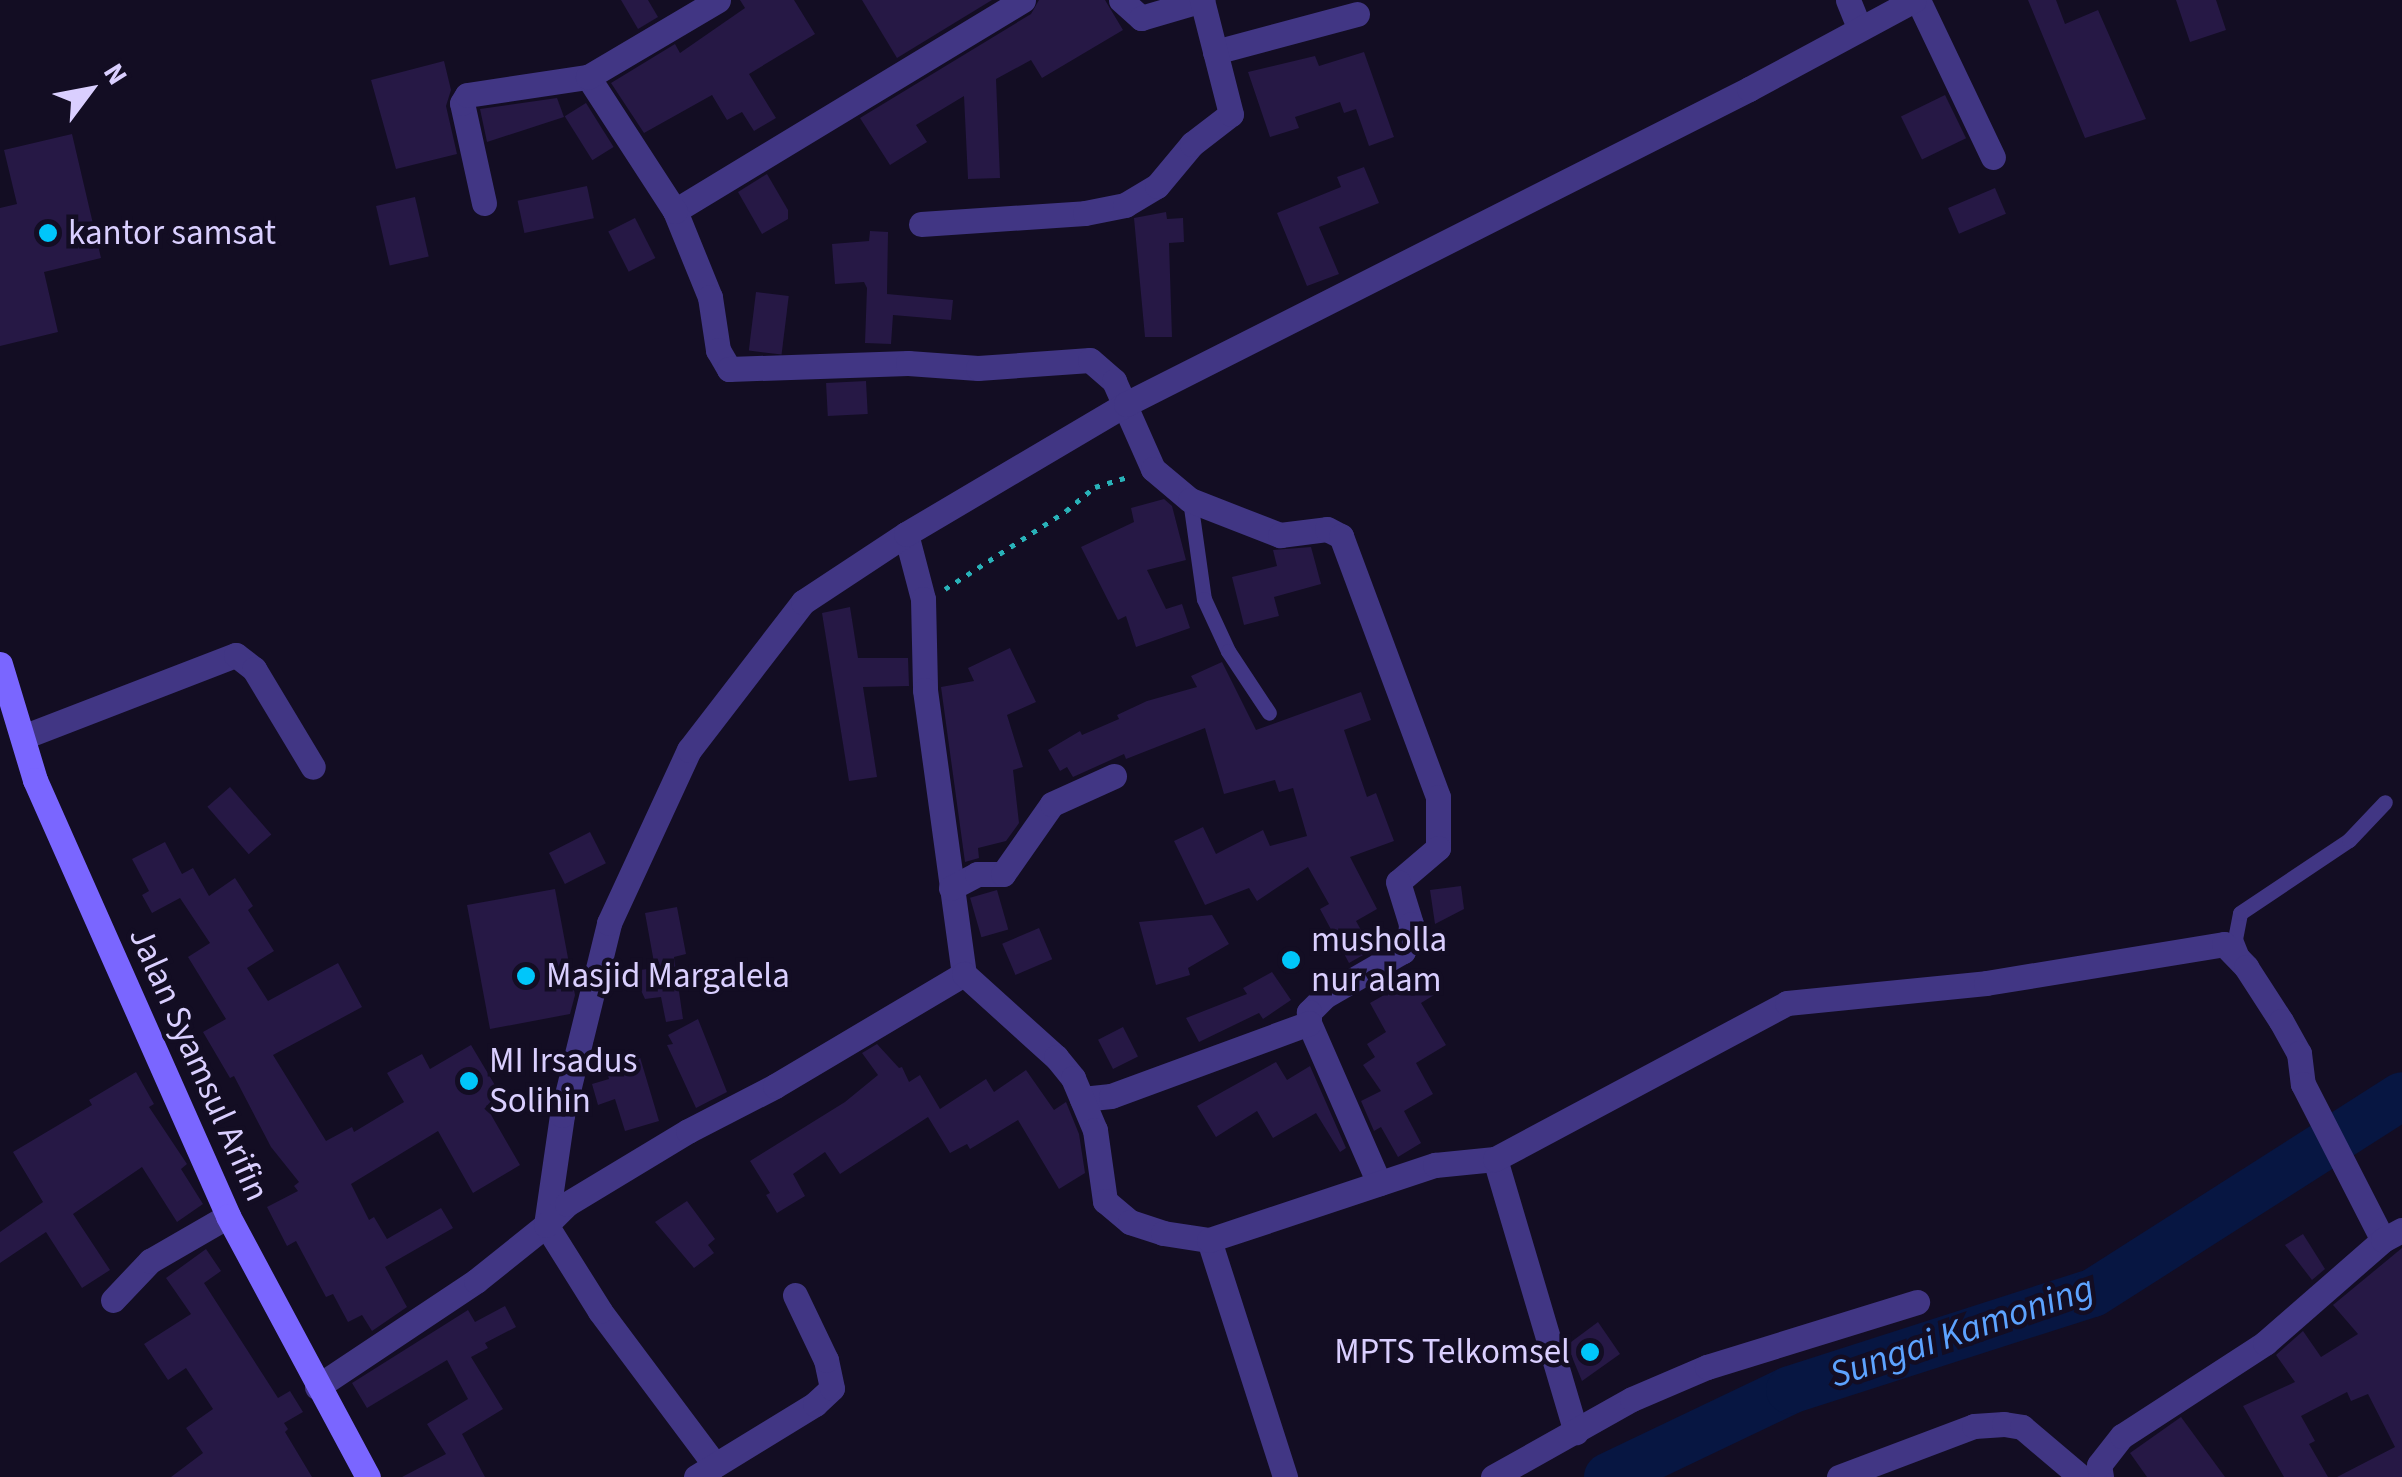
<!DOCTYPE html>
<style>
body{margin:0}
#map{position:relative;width:2402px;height:1477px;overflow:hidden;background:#130d23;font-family:"Source Sans 3",sans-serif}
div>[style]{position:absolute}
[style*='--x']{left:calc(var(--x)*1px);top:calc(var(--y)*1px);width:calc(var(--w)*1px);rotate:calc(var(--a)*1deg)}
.river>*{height:48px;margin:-24px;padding:0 24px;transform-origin:24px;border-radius:24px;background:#071642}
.building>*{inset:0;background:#261845;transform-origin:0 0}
.path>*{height:5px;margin-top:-2.5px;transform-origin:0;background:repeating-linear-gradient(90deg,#29b2b9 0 5px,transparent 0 13px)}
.lane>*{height:15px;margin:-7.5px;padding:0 7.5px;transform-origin:7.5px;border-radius:7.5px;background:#413684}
.street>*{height:25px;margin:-12.5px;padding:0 12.5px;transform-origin:12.5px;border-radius:12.5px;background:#413684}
.secondary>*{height:25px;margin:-12.5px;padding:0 12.5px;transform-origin:12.5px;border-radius:12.5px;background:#7a66ff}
.dots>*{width:28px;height:28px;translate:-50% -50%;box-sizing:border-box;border:5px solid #130d23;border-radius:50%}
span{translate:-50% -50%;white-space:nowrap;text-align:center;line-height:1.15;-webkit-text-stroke:9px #130d23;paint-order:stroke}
.poi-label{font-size:35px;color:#dacfff}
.left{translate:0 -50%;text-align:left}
.right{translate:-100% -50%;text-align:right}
.street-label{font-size:35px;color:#dacfff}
.water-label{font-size:38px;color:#5da3ff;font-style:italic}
.north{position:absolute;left:40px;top:40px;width:100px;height:100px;-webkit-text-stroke:8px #130d23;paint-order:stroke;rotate:58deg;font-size:28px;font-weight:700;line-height:40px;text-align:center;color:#dacfff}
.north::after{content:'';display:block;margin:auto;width:35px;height:45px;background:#dacfff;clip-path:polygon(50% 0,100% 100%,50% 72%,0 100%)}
</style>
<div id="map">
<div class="river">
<div style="--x:1608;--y:1477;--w:202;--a:-25.5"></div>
<div style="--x:1790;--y:1390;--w:318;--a:-17.8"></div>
<div style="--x:2093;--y:1293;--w:366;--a:-32.5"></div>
</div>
<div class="building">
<div style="clip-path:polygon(621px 0,648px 0,658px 17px,638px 29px)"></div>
<div style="clip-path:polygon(740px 0,794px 0,815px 34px,749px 74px,776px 118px,754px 131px,742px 112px,727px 120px,712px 95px,644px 133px,611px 83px,675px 44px,680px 53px,745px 8px)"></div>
<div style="clip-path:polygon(862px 0,992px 0,897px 58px)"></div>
<div style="clip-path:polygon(1039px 0,1105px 0,1123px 30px,1042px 78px,1031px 60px,996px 79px,1000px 178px,968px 179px,964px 96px,916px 125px,927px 142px,890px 165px,860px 118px,1031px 14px)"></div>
<div style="clip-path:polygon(2028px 0,2056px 0,2065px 24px,2098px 10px,2146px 119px,2085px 138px)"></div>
<div style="clip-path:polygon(2176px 0,2216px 0,2226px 30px,2190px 42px)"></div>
<div style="clip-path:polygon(1364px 52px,1394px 137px,1369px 146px,1356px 109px,1344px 113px,1340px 102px,1295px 117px,1299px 128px,1270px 137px,1248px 72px,1315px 56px,1319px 66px)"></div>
<div style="clip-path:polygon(444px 61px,451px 90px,446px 106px,457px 154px,396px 169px,371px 80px)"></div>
<div style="left:1945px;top:95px;width:48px;height:49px;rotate:64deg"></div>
<div style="clip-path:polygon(557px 98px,564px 117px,487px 142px,480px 109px)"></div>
<div style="left:586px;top:103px;width:52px;height:25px;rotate:58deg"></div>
<div style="clip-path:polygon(72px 134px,101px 258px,44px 272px,58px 332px,0 346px,0 208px,17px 204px,4px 150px)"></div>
<div style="clip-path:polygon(1364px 167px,1379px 203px,1319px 227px,1339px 274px,1307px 286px,1277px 213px,1341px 187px,1337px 177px)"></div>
<div style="clip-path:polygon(767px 174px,788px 210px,788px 219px,762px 234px,738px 192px)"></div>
<div style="left:587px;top:186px;width:33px;height:71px;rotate:78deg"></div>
<div style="left:1995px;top:188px;width:28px;height:51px;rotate:67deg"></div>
<div style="left:415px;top:197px;width:61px;height:40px;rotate:77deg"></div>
<div style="clip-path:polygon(1166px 212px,1167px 219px,1183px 218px,1184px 242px,1169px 243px,1172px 337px,1145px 337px,1134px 218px)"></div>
<div style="left:635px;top:218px;width:45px;height:30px;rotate:63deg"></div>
<div style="clip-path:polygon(870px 231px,888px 232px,887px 294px,953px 300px,951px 320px,893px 315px,891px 344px,865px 343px,867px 288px,864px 282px,835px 284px,832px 244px,869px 241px)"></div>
<div style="left:756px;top:292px;width:33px;height:59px;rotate:7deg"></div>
<div style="left:866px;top:381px;width:33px;height:40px;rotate:87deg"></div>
<div style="clip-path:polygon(1164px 499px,1172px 506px,1186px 560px,1147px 570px,1166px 609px,1182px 604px,1190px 628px,1136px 647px,1126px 616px,1118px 620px,1081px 547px,1134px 522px,1131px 508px)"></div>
<div style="clip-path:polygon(1311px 547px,1321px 584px,1274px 597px,1279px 616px,1244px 625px,1232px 577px,1277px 566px,1273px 550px)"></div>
<div style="clip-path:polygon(850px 607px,858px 658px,908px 658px,909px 686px,863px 687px,877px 777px,849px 781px,822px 613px)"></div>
<div style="clip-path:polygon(1010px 648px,1036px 702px,1007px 715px,1023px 767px,1013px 770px,1019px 823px,1006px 841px,978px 848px,979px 858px,965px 862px,941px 687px,974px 681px,968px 668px)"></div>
<div style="clip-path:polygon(1222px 662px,1256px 730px,1361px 692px,1371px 720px,1344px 730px,1367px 797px,1376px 793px,1394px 841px,1350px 857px,1377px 909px,1356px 921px,1372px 950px,1349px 963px,1320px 909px,1329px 904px,1308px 867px,1257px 901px,1249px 888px,1205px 905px,1174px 841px,1203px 827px,1216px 854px,1263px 830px,1270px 846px,1307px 836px,1293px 788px,1279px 792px,1275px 780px,1224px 794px,1205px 728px,1126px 759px,1124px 754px,1073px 777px,1067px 767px,1060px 771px,1048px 750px,1080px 731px,1082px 735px,1119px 719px,1117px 715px,1147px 701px,1197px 687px,1191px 676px)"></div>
<div style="left:230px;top:787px;width:63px;height:30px;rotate:49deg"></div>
<div style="left:590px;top:832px;width:35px;height:46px;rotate:63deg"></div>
<div style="clip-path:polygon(165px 842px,182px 874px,193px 868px,209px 896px,235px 878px,253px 906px,248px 910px,274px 951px,247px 968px,268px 1001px,338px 963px,362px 1007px,273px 1055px,326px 1141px,352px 1127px,354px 1132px,404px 1102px,387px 1073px,422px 1054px,430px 1069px,471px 1045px,502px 1097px,486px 1106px,520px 1165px,473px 1193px,438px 1131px,351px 1184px,369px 1220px,374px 1217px,387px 1239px,441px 1208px,453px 1228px,385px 1267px,407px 1307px,372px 1331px,362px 1315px,348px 1322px,333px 1294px,326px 1297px,296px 1241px,287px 1246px,267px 1207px,298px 1191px,294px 1186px,299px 1182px,271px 1147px,234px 1076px,230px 1078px,203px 1032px,226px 1019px,188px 957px,210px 943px,180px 898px,152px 913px,142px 895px,149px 891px,132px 859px)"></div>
<div style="clip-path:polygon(1461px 886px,1464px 909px,1435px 924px,1430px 890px)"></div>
<div style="clip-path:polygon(555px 889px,575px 995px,570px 1014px,490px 1029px,467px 905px)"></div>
<div style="left:997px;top:890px;width:41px;height:28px;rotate:74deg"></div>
<div style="clip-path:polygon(677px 907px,686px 954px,674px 957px,683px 1019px,666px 1022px,661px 997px,645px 999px,632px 971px,655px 968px,645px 913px)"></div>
<div style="clip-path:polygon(1212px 915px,1229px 944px,1188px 968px,1190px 975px,1156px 985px,1139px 922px)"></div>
<div style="left:1039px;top:928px;width:34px;height:40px;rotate:67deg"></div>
<div style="clip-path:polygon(1272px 972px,1291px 1000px,1263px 1019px,1259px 1013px,1199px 1042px,1186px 1018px,1247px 994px,1243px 988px)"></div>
<div style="clip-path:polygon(1421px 974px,1434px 995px,1421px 1003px,1446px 1045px,1416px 1063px,1433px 1094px,1404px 1111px,1421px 1143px,1398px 1157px,1381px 1127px,1374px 1131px,1361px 1101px,1381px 1091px,1363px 1065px,1375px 1057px,1367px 1044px,1386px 1032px,1370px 1003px)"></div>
<div style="clip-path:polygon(698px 1019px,727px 1092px,696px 1108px,667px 1045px,673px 1044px,668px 1035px)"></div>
<div style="left:1123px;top:1027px;width:33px;height:28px;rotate:63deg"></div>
<div style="clip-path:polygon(877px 1044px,899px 1068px,902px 1067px,909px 1082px,920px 1075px,940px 1109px,986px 1079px,994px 1092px,1026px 1070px,1054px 1110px,1066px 1102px,1079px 1134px,1085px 1173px,1059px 1189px,1018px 1120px,970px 1149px,967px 1144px,950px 1153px,928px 1117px,840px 1174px,825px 1152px,793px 1174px,805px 1196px,777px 1213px,766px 1195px,770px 1193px,750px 1161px,845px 1102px,878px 1075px,862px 1053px)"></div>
<div style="clip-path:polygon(639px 1054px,659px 1121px,625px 1131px,615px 1099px,598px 1105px,592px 1084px,609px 1079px,605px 1064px)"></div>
<div style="clip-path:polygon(1276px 1062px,1287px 1080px,1310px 1066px,1346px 1148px,1340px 1152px,1316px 1113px,1273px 1138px,1257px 1111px,1216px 1137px,1197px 1106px)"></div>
<div style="clip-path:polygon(136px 1072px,154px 1104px,149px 1107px,187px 1164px,181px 1169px,203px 1204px,177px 1222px,142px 1167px,73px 1214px,110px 1270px,82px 1288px,46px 1232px,0 1263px,0 1232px,43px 1202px,13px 1152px,92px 1105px,89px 1100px)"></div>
<div style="clip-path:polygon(687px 1201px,715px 1239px,708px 1245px,714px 1253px,694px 1268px,655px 1222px)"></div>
<div style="clip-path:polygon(2303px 1234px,2325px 1269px,2312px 1280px,2285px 1245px)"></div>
<div style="clip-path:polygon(2402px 1248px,2402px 1477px,2337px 1477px,2395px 1447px,2368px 1394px,2351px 1401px,2347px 1392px,2301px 1416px,2315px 1441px,2309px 1444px,2328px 1477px,2284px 1477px,2243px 1406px,2295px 1382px,2276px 1355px,2303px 1331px,2321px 1357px,2358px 1334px,2333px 1305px)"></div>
<div style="clip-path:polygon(206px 1249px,221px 1271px,204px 1283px,278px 1398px,290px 1391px,303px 1412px,284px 1423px,288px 1429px,285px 1432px,312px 1477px,171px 1477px,203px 1453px,186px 1428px,213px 1409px,186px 1368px,168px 1380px,144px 1344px,191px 1314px,166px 1278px)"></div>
<div style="clip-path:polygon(505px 1306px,516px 1327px,485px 1343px,488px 1348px,471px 1357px,503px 1409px,462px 1434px,485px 1477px,402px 1477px,446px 1454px,427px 1424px,468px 1399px,447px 1360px,367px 1408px,352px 1383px,468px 1310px,475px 1322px)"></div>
<div style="clip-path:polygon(1598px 1322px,1620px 1354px,1582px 1381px,1567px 1345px)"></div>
<div style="clip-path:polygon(2181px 1417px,2225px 1477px,2147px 1477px,2130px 1453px)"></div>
</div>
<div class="path">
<div style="--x:945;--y:589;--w:144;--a:-32.8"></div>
<div style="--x:1066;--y:511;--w:38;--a:-40"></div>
<div style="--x:1095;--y:487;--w:38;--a:-17"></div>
</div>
<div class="lane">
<div style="--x:1190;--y:500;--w:100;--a:82"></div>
<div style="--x:1204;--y:599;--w:57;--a:65.2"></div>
<div style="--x:1228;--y:651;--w:74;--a:56.5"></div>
<div style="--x:2241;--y:954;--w:16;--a:-112"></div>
<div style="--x:2235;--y:939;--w:26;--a:-79"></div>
<div style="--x:2240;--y:913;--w:131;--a:-33.8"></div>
<div style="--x:2349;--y:840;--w:52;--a:-46.5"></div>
</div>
<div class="street">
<div style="--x:1023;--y:0;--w:407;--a:148.8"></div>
<div style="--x:675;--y:211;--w:93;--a:67.9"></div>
<div style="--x:710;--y:297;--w:54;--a:81.4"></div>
<div style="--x:718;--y:350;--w:22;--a:60"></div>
<div style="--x:729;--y:369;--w:179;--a:-1.9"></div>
<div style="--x:908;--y:363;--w:70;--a:4.1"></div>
<div style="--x:978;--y:368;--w:112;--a:-4.1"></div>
<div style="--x:1090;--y:360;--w:32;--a:41"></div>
<div style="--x:1114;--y:381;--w:96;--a:66.1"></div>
<div style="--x:1153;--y:469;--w:48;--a:40"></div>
<div style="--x:1190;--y:500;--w:97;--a:21.3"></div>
<div style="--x:1280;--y:535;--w:47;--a:-7.3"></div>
<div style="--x:1327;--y:529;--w:16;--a:27"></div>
<div style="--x:1341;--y:536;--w:278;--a:69.6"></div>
<div style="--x:1438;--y:797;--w:51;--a:90"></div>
<div style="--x:1438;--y:848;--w:52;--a:139.6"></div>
<div style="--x:1398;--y:882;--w:44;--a:72.8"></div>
<div style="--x:1411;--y:924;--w:13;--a:94"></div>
<div style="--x:1410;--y:937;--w:16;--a:117"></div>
<div style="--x:1403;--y:951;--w:90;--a:150"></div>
<div style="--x:1325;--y:996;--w:23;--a:135"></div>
<div style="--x:1309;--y:1012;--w:11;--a:90"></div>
<div style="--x:1309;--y:1023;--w:175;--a:66.4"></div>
<div style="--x:1121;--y:0;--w:27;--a:42"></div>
<div style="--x:1141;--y:18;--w:64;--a:-16.4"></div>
<div style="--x:1848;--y:0;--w:31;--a:68"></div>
<div style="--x:1918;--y:0;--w:174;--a:64.5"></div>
<div style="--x:1215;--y:52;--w:147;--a:-15"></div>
<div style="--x:484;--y:203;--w:102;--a:-102.4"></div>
<div style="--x:462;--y:103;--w:9;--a:-58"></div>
<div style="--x:467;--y:95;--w:122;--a:-8.5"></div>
<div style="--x:675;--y:211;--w:160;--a:-123"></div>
<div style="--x:588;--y:77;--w:151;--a:-30.6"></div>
<div style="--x:921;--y:224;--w:164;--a:-3.8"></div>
<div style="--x:1085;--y:213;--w:41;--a:-11.3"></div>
<div style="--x:1125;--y:205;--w:37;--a:-31"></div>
<div style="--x:1157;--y:186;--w:55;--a:-50.2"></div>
<div style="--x:1192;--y:144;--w:49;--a:-37.6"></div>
<div style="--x:1231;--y:114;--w:118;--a:-104.3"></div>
<div style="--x:906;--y:534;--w:67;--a:75.3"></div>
<div style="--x:923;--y:599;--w:91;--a:88.7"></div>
<div style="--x:925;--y:690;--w:287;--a:82.2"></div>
<div style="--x:23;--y:737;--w:228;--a:-21.1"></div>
<div style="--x:236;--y:655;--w:23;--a:38"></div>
<div style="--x:254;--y:669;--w:114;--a:59"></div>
<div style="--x:951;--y:888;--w:30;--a:-28"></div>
<div style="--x:977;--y:874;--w:26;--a:0"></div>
<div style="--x:1003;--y:874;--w:85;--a:-55"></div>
<div style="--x:1052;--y:804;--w:68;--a:-24.3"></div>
<div style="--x:1082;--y:1099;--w:29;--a:-6"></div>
<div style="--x:1111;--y:1096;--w:211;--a:-20.2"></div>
<div style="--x:1495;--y:1159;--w:285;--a:73.5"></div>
<div style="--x:1209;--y:1240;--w:249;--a:72.2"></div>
<div style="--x:113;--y:1300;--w:54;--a:-46.5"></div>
<div style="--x:150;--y:1261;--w:90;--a:-30"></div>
<div style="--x:317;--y:1387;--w:191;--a:-33.7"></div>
<div style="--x:476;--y:1281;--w:90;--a:-38.7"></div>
<div style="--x:546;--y:1225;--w:111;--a:-81.7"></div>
<div style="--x:562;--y:1115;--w:198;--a:-76.2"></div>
<div style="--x:609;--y:923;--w:191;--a:-65.2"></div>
<div style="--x:689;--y:750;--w:187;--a:-52.4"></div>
<div style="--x:803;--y:602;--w:123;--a:-33.4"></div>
<div style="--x:906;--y:534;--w:256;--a:-30.6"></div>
<div style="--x:1126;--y:404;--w:698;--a:-26.82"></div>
<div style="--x:1749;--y:89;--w:187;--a:-28.3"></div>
<div style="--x:715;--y:1465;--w:192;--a:-126.8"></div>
<div style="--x:600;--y:1311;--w:102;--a:-122.1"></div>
<div style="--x:546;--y:1225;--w:30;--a:-45"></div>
<div style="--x:567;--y:1204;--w:141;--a:-31.1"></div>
<div style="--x:688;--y:1131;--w:98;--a:-27.3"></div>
<div style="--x:775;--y:1086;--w:220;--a:-30.7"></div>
<div style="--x:964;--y:974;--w:124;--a:42.1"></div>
<div style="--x:1056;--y:1057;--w:27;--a:51"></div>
<div style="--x:1073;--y:1078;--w:56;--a:67.1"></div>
<div style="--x:1095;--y:1130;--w:72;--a:82"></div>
<div style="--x:1105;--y:1201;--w:33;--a:40"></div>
<div style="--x:1130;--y:1222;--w:35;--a:18"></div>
<div style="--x:1163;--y:1233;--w:47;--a:8.7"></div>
<div style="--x:1209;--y:1240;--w:238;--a:-18.4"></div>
<div style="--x:1435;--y:1165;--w:60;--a:-5.7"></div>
<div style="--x:1495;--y:1159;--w:331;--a:-28.1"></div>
<div style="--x:1787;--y:1003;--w:200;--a:-5.7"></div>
<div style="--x:1986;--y:983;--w:241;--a:-9.3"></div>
<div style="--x:2224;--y:944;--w:32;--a:46"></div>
<div style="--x:2246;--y:967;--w:64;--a:57.1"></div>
<div style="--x:2281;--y:1021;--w:37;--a:61"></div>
<div style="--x:2299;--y:1053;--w:31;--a:83"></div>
<div style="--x:2303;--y:1084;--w:175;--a:62.9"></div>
<div style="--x:696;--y:1477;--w:140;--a:-31.5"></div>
<div style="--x:815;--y:1404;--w:23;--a:-43"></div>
<div style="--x:832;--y:1388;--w:29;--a:-102"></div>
<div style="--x:826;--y:1360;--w:72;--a:-115.5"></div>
<div style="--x:1493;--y:1477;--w:159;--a:-29.3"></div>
<div style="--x:1632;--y:1399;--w:82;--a:-23.1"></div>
<div style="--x:1707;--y:1367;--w:220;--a:-17.2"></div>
<div style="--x:1839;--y:1477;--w:144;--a:-20.7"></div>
<div style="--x:1974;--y:1426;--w:30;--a:-4"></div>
<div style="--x:2004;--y:1424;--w:18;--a:9"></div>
<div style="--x:2022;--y:1427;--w:77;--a:40.3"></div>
<div style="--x:2101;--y:1477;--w:12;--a:-99"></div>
<div style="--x:2099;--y:1465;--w:37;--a:-52"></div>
<div style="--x:2122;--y:1436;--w:171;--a:-33"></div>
<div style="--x:2265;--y:1343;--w:157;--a:-41.1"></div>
<div style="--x:2383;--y:1240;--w:21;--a:-28"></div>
</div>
<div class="secondary">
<div style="--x:0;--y:664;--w:121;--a:73.2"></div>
<div style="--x:35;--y:780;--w:477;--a:66.1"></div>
<div style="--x:228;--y:1216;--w:296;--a:61.8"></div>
</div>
<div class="dots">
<div style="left:48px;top:233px;background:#00c6fa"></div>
<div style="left:1291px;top:960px;background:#00c6fa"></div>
<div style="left:526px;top:976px;background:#00c6fa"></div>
<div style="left:469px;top:1081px;background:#00c6fa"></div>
<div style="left:1590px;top:1352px;background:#00c6fa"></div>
</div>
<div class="poi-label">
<span class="left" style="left:68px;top:233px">kantor samsat</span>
<span class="left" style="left:1311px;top:960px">musholla<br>nur alam</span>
<span class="left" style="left:546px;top:976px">Masjid Margalela</span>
<span class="left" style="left:489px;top:1081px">MI Irsadus<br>Solihin</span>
<span class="right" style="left:1570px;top:1352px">MPTS Telkomsel</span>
</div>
<div class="street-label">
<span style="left:199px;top:1064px;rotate:66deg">Jalan Syamsul Arifin</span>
</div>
<div class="water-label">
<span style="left:1962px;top:1332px;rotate:-19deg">Sungai Kamoning</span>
</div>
<div class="north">N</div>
</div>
